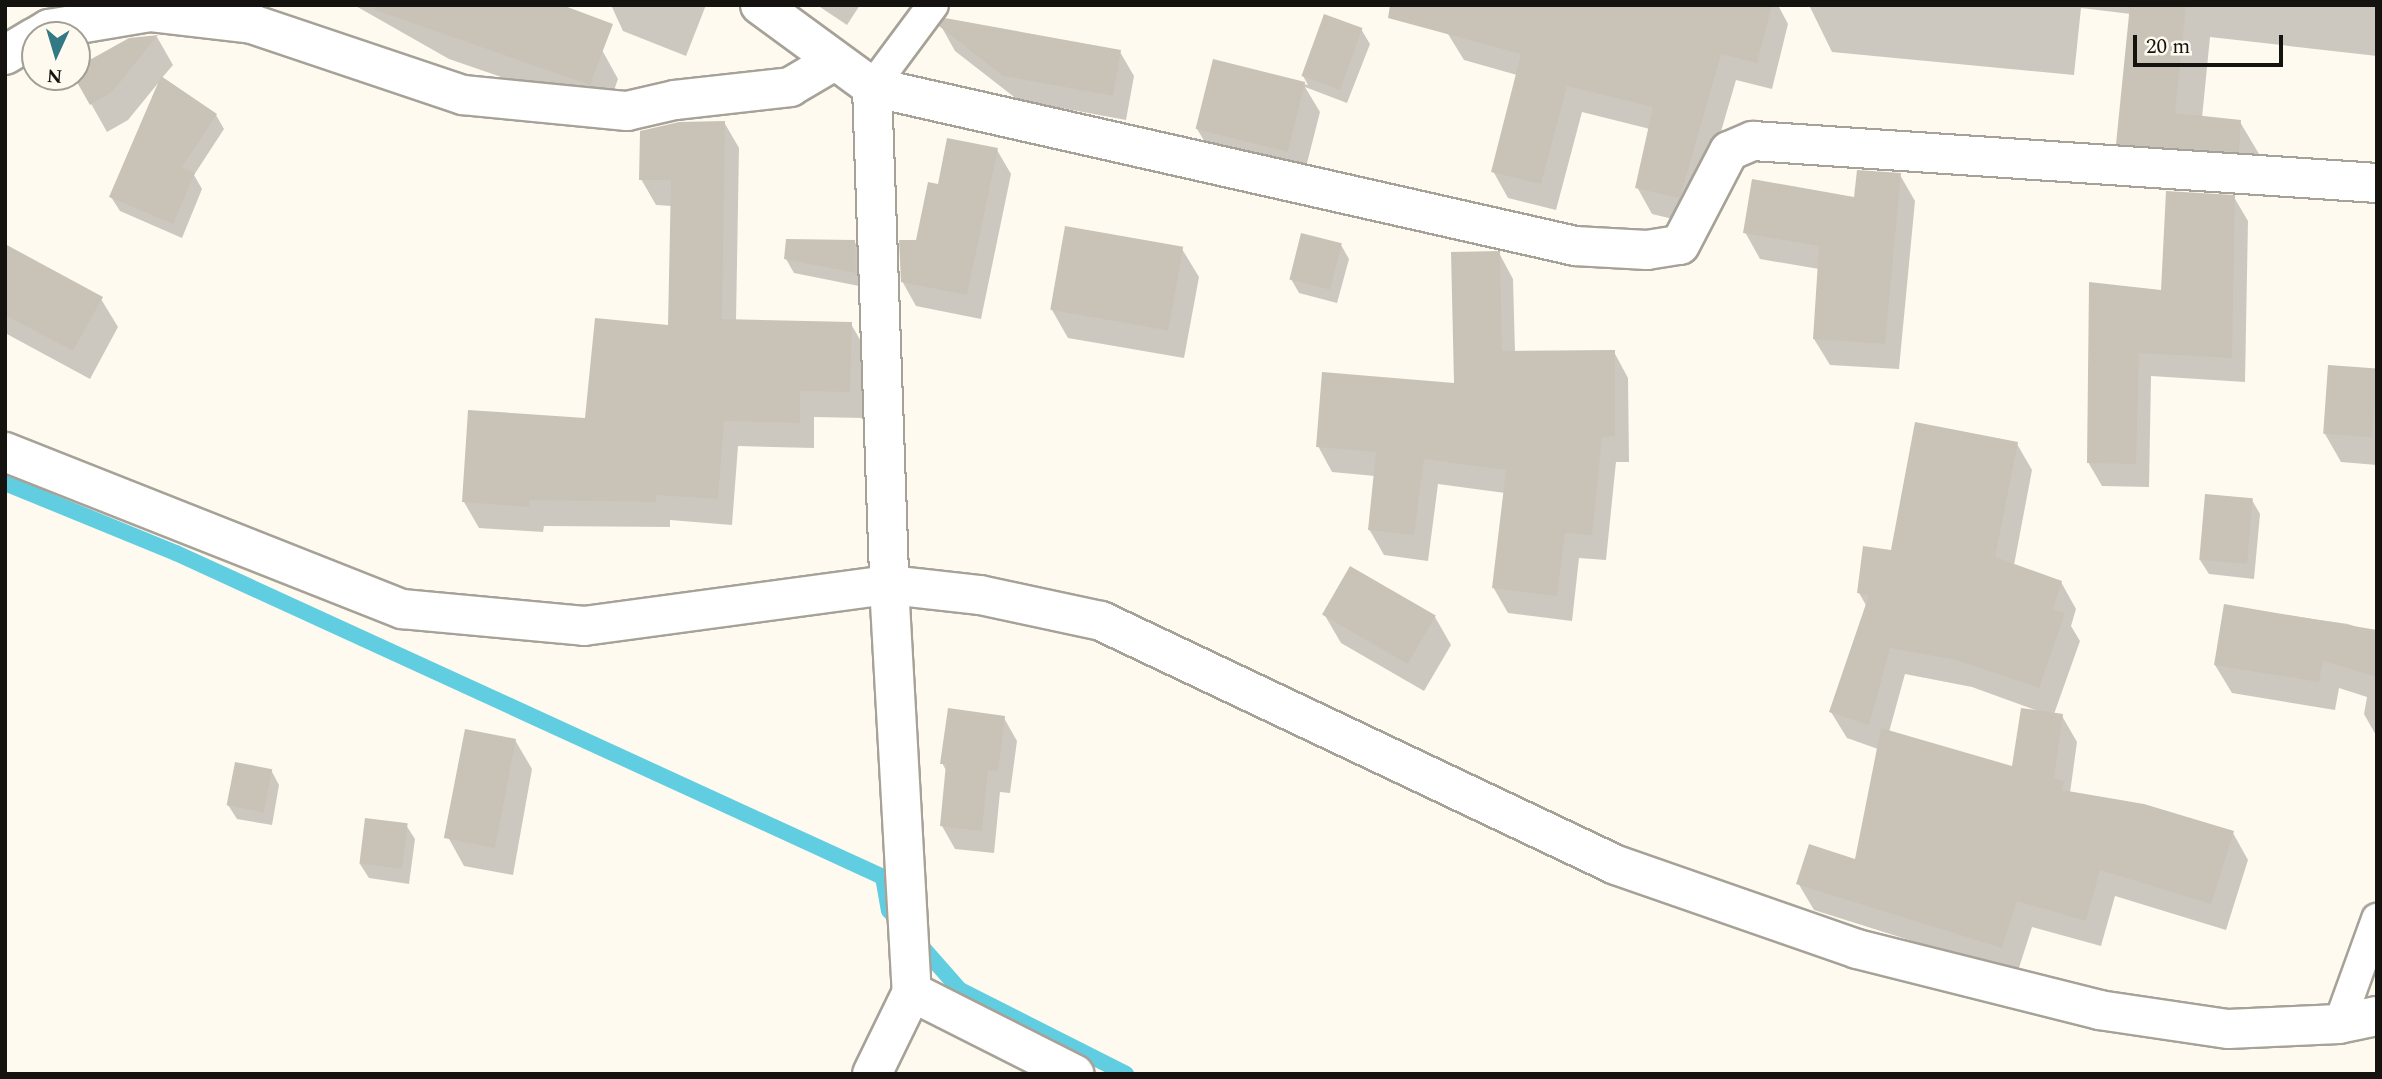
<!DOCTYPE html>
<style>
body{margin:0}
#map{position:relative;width:2382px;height:1079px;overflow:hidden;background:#fffaf0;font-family:Spectral,serif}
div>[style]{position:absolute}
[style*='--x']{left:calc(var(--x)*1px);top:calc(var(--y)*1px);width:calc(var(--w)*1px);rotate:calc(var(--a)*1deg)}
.shadow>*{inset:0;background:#0003}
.stream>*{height:16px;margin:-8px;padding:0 8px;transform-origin:8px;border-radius:8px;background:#60cee0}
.building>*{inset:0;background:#c9c3b7;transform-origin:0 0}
.roads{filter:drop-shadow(2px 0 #a7a297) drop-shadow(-2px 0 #a7a297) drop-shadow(0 2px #a7a297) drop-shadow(0 -2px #a7a297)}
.lane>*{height:30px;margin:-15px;padding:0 15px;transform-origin:15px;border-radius:15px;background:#fff}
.street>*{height:38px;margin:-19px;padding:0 19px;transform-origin:19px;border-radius:19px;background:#fff}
.secondary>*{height:38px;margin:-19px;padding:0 19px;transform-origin:19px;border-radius:19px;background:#fff}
span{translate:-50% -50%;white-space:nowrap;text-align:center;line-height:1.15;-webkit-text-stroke:5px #fffaf0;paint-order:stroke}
.frame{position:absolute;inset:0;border:7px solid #15130f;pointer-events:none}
.north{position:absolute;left:21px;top:21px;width:70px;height:70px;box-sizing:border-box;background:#fffaf0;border:2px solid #a19e96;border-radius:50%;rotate:184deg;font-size:19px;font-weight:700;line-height:28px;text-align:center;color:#15130f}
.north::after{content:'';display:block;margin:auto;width:24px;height:32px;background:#337985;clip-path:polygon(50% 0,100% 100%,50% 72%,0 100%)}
.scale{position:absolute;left:2133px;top:35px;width:150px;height:32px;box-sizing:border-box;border:4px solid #15130f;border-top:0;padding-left:9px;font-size:21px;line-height:24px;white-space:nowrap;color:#15130f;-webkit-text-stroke:5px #fffaf0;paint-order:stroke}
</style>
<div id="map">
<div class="shadow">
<div style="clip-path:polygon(354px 5px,521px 5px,602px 50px,618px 79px,606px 113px,449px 59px)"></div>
<div style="clip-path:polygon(611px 5px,706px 5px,686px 56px,623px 31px)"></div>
<div style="clip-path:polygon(817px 5px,860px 5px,847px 25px)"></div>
<div style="clip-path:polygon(1454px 5px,1778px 5px,1788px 24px,1772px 89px,1736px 80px,1694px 224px,1652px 214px,1637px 187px,1650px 129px,1582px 112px,1556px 210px,1508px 198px,1493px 171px,1517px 75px,1464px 60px,1448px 34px)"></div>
<div style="clip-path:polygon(1809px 5px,2377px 5px,2377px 56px,2210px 37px,2202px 118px,2240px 122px,2265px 164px,2142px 185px,2118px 143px,2131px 14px,2081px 8px,2074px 75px,1832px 52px)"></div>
<div style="clip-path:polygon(941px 26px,1120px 52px,1134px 76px,1126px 120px,1018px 100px,955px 51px)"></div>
<div style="clip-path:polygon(1361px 29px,1370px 44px,1347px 103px,1305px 87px,1320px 112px,1303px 179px,1214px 157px,1197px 129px,1214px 61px,1308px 85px,1302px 74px)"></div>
<div style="clip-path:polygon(157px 37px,173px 65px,161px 79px,216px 115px,224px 129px,194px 175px,202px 189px,182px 238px,120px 211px,111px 197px,159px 82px,128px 120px,107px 132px,76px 77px,130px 39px)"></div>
<div style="clip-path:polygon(724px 122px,739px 148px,736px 321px,851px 324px,866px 350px,864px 418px,814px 417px,814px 448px,738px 446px,732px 525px,670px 520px,670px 527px,544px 526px,543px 532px,479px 528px,464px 502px,587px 420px,670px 327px,672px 206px,656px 205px,641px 179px)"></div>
<div style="clip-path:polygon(997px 150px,1011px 174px,981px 319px,916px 306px,902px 281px,939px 186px)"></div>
<div style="clip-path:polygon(1900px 175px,1915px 201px,1899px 369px,1830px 365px,1814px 339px,1819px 269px,1760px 259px,1745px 232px,1856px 199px)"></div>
<div style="clip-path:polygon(2234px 197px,2248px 221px,2245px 382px,2151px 376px,2149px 487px,2102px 486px,2088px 462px,2163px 292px)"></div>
<div style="clip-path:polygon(854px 241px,863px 256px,864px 287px,794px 273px,786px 259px)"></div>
<div style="clip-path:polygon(1341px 245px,1349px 259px,1337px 303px,1299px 293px,1291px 279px)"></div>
<div style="clip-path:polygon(1182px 249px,1199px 277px,1184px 358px,1068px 338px,1052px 310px)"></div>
<div style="clip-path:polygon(1499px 253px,1513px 279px,1515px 352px,1614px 352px,1628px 378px,1629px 462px,1616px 462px,1606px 560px,1579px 558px,1572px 621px,1508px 613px,1493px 587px,1505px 493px,1438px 484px,1428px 561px,1384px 555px,1369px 529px,1375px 476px,1332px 472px,1318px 446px,1456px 385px)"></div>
<div style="clip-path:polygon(5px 270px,101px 299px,118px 327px,90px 379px,5px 333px)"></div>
<div style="clip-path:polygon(2377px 370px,2377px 465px,2341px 462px,2325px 434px)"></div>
<div style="clip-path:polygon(evenodd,2017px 444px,2032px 470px,2014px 565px,2061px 582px,2076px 609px,2071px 626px,2080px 641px,2054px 714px,2062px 716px,2077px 742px,2070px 793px,2233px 833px,2248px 860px,2226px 930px,2115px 896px,2101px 946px,2032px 927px,2017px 974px,1814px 910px,1798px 883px,1856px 861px,1878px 749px,1847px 738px,1831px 712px,1867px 607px,1859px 593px,1892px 552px,2017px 444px,1905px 674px,1972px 687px,2044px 713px,2013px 768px,1889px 732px,1905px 674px)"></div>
<div style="clip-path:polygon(2252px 500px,2260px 514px,2254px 579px,2209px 574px,2200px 560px)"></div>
<div style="clip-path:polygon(2225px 606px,2348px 624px,2377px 634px,2377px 737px,2364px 714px,2367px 697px,2339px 688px,2335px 710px,2232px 693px,2215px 665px)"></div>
<div style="clip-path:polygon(1324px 614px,1435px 617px,1451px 645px,1424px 691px,1341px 643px)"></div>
<div style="clip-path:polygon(1004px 718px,1017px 741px,1010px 793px,1000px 792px,994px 853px,955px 849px,942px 826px,947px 772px,942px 763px)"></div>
<div style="clip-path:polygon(515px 740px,532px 769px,513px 875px,464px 866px,448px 837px)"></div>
<div style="clip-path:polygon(271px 770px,279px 785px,272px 825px,237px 819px,228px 805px)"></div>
<div style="clip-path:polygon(406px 825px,415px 839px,409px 884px,369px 878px,360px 864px)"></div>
</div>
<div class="stream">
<div style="--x:5;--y:483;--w:185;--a:22.3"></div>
<div style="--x:176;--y:553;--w:778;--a:24.62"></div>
<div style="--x:883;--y:877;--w:34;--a:80"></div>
<div style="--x:889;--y:910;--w:14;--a:51"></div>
<div style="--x:916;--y:940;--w:67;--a:48.7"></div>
<div style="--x:960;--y:990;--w:186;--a:26.8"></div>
</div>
<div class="building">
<div style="clip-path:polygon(376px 5px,562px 5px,613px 24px,590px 85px,375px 10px)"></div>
<div style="clip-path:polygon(1390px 5px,1772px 5px,1757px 63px,1721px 54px,1680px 198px,1635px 188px,1653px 107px,1567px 86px,1541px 184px,1491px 172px,1521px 54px,1388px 18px)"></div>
<div style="clip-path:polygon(2130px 5px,2186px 5px,2175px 113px,2241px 120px,2239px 152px,2116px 144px)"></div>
<div style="left:1324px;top:14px;width:41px;height:66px;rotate:20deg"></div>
<div style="clip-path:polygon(945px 18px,1121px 50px,1113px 96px,1003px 76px,939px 26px)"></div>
<div style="clip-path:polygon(158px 35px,112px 92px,90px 105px,74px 77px,77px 67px,129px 38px)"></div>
<div style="left:1213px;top:59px;width:95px;height:72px;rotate:14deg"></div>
<div style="clip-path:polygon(161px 76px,217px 114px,182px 167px,195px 173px,173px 224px,109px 197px)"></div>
<div style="clip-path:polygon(725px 121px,722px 319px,852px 322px,850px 392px,800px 391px,800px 423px,724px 421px,718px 499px,656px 495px,656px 502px,530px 500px,529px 507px,462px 502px,468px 410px,585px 418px,595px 318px,668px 325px,671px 180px,639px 180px,640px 131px,679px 122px)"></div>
<div style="clip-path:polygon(947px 138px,998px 148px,967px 295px,901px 282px,899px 240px,916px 240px,928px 182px,938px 184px)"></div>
<div style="clip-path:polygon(1857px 170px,1901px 173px,1885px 344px,1813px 339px,1819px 246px,1743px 233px,1752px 179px,1854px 197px)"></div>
<div style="clip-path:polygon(2166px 191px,2235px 195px,2232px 358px,2139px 353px,2136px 464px,2087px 463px,2089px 282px,2161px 290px)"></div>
<div style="left:1065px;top:226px;width:120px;height:85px;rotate:10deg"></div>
<div style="left:1301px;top:233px;width:42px;height:48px;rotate:14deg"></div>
<div style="clip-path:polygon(786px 239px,855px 240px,856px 273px,784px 259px)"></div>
<div style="clip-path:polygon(5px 244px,103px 297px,73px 351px,5px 315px)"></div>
<div style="clip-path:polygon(1500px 251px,1502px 351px,1615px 350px,1615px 436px,1602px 437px,1592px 535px,1565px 533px,1557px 596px,1492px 588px,1506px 470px,1424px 459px,1414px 535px,1368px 530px,1376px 452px,1316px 447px,1322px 372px,1454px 383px,1451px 252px)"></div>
<div style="left:2328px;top:365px;width:49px;height:69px;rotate:4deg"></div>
<div style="clip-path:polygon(1915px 422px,2018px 442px,1995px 557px,2062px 581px,2053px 609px,2065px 613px,2039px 688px,1956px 660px,1890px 648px,1869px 725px,1829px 712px,1869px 595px,1857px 593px,1863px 546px,1891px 550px)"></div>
<div style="left:2205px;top:494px;width:48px;height:66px;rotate:5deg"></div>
<div style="left:1350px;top:566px;width:99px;height:56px;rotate:30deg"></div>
<div style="clip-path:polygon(2224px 604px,2377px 630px,2377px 677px,2323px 661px,2319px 682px,2214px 665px)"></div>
<div style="clip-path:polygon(948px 708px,1005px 716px,998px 771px,988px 770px,982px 831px,940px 826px,946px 764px,940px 764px)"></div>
<div style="clip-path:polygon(2021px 708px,2063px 714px,2054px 778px,2064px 781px,2062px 790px,2144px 804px,2234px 831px,2211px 904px,2100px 870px,2086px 921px,2017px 901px,2002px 948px,1796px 884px,1809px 844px,1855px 859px,1881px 728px,2012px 766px)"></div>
<div style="left:465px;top:729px;width:52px;height:111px;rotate:11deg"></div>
<div style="left:235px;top:762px;width:38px;height:44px;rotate:11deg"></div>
<div style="left:365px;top:818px;width:43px;height:46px;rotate:7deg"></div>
</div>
<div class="roads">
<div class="lane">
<div style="--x:872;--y:87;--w:102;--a:-53.4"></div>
<div style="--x:2339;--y:1024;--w:112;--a:-70.1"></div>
</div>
<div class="street">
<div style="--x:760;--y:5;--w:139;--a:36.2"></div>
<div style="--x:872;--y:87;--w:721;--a:12.74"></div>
<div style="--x:1575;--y:246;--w:72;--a:3.2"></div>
<div style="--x:1647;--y:250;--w:33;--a:-9"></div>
<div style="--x:1680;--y:245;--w:106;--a:-62.5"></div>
<div style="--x:1729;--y:151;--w:26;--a:-23"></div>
<div style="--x:1753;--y:141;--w:625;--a:3.85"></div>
<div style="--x:39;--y:35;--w:12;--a:-31"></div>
<div style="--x:49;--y:29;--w:101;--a:-9.6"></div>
<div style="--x:149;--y:12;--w:104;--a:6.6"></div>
<div style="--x:252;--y:24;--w:223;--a:18.6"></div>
<div style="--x:463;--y:95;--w:165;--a:5.6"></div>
<div style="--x:627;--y:111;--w:49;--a:-12.9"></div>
<div style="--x:675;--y:100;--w:116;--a:-6.4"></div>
<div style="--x:790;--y:87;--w:51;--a:-30.6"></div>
<div style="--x:5;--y:55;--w:35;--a:-31"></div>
<div style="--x:872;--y:87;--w:498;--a:88"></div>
<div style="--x:889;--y:585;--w:408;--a:86.8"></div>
<div style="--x:912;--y:992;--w:91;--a:116"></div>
<div style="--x:912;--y:992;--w:182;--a:26.8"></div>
</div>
<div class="secondary">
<div style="--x:5;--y:452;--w:427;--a:21.6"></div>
<div style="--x:402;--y:609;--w:183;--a:5.3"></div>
<div style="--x:584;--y:626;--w:308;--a:-7.7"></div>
<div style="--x:889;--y:585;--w:92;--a:6.3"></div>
<div style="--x:980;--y:595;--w:124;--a:12.1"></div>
<div style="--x:1101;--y:621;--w:570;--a:25.35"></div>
<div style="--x:1616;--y:865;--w:255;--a:19.2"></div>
<div style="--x:1857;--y:949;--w:250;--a:14.1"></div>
<div style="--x:2099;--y:1010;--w:130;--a:8.4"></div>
<div style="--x:2228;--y:1029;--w:111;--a:-2.6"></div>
<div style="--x:2339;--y:1024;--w:39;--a:-12"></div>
</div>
</div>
<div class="frame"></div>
<div class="north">N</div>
<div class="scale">20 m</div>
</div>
